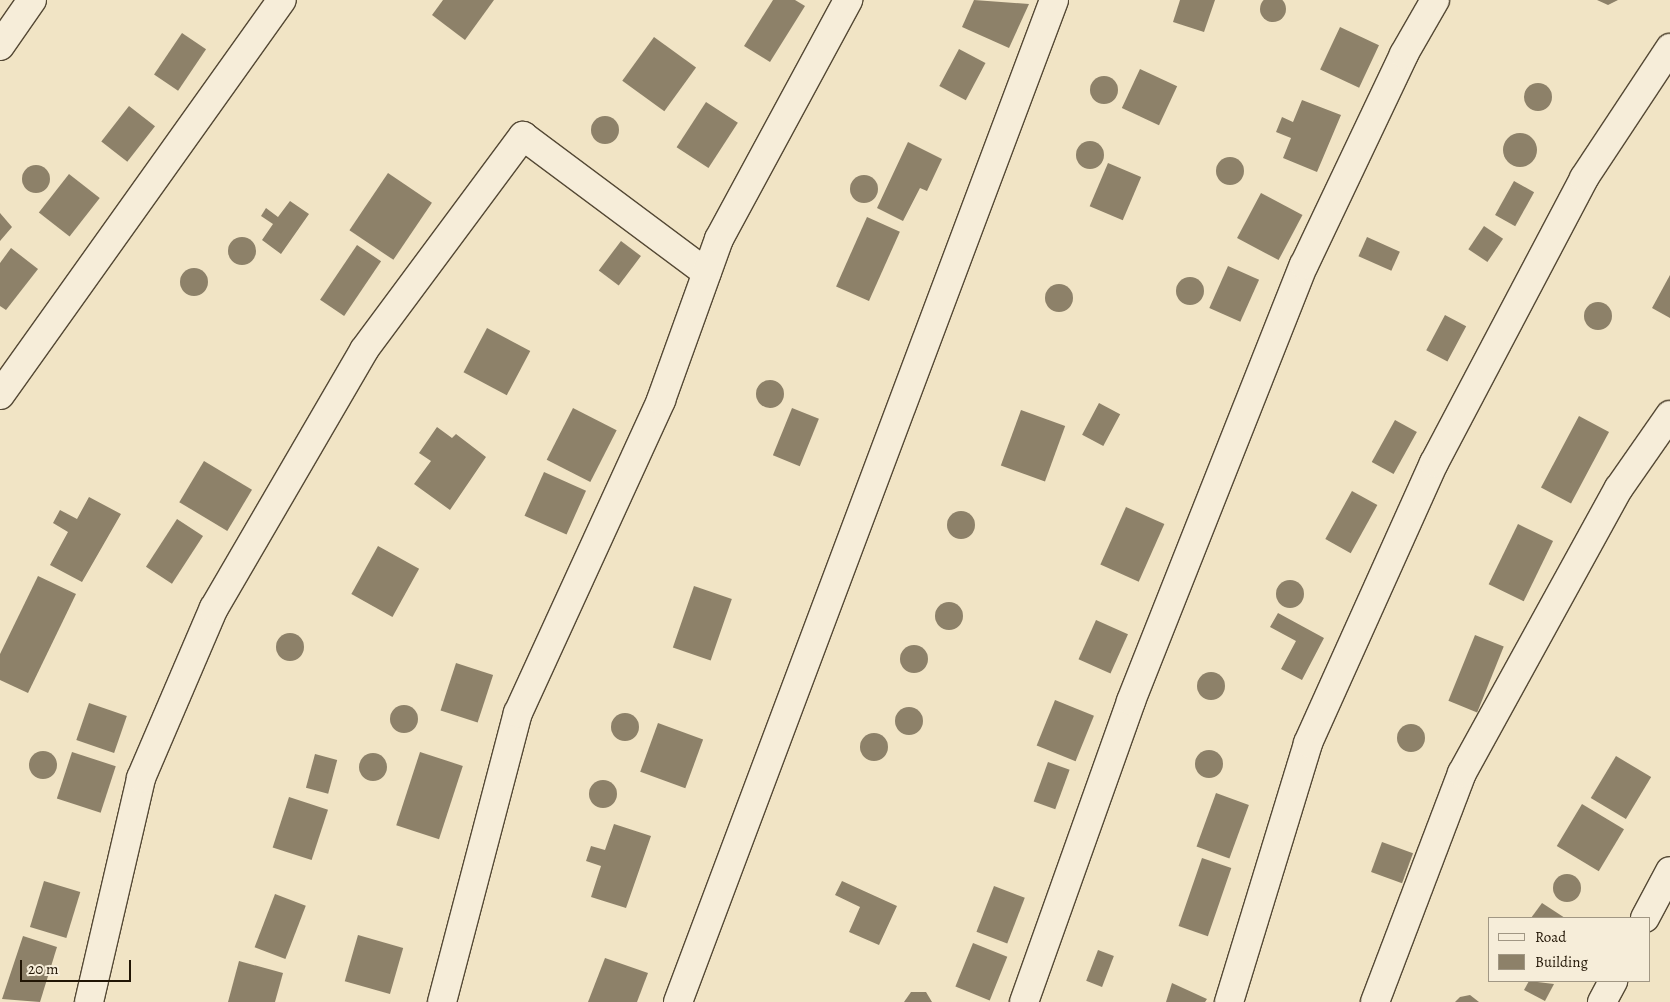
<!DOCTYPE html>
<style>
body{margin:0}
#map{position:relative;width:1670px;height:1002px;overflow:hidden;background:#f1e4c5;font-family:Alegreya,serif}
div>[style]{position:absolute}
[style*='--x']{left:calc(var(--x)*1px);top:calc(var(--y)*1px);width:calc(var(--w)*1px);rotate:calc(var(--a)*1deg)}
.building>*{inset:0;background:#8d8169;transform-origin:0 0}
.round{border-radius:50%}
.roads{filter:drop-shadow(1px 0 #554935) drop-shadow(-1px 0 #554935) drop-shadow(0 1px #554935) drop-shadow(0 -1px #554935)}
.street>*{height:28px;margin:-14px;padding:0 14px;transform-origin:14px;border-radius:14px;background:#f6edd9}
span{translate:-50% -50%;white-space:nowrap;text-align:center;line-height:1.15;-webkit-text-stroke:4.5px #f6edd9;paint-order:stroke}
.legend{position:absolute;left:1488px;top:917px;width:162px;height:65px;box-sizing:border-box;background:#f6edd9;border:1px solid #a19784;margin:0;padding:6px 9px;list-style:none;font-size:15px;color:#211505}
.legend li{display:flex;align-items:center;gap:10px;height:25px}
.legend b{width:25px;border:1px solid #a19784}
.scale{position:absolute;left:20px;top:960px;width:111px;height:22px;box-sizing:border-box;border:2px solid #211505;border-top:0;padding-left:6px;font-size:15px;line-height:18px;white-space:nowrap;color:#211505;-webkit-text-stroke:4px #f6edd9;paint-order:stroke}
</style>
<div id="map">
<div class="building">
<div class="round" style="left:1260px;top:-4px;width:26px;height:26px"></div>
<div style="clip-path:polygon(443px 0,494px 0,465px 40px,432px 15px)"></div>
<div style="clip-path:polygon(773px 0,795px 0,805px 6px,770px 62px,744px 46px)"></div>
<div style="clip-path:polygon(974px 0,1029px 4px,1009px 48px,962px 27px)"></div>
<div style="clip-path:polygon(1180px 0,1215px 0,1204px 32px,1173px 22px)"></div>
<div style="clip-path:polygon(1597px 0,1618px 0,1608px 5px)"></div>
<div style="left:1340px;top:27px;width:43px;height:47px;rotate:25deg"></div>
<div style="left:182px;top:33px;width:29px;height:50px;rotate:34deg"></div>
<div style="left:654px;top:37px;width:52px;height:54px;rotate:36deg"></div>
<div style="left:959px;top:49px;width:30px;height:42px;rotate:28deg"></div>
<div style="left:1140px;top:69px;width:41px;height:43px;rotate:25deg"></div>
<div class="round" style="left:1090px;top:76px;width:28px;height:28px"></div>
<div class="round" style="left:1524px;top:83px;width:28px;height:28px"></div>
<div style="clip-path:polygon(1302px 100px,1341px 115px,1317px 172px,1283px 158px,1291px 138px,1276px 132px,1282px 117px,1293px 122px)"></div>
<div style="left:706px;top:102px;width:38px;height:54px;rotate:33deg"></div>
<div style="left:129px;top:106px;width:33px;height:45px;rotate:38deg"></div>
<div class="round" style="left:591px;top:116px;width:28px;height:28px"></div>
<div class="round" style="left:1503px;top:133px;width:34px;height:34px"></div>
<div class="round" style="left:1076px;top:141px;width:28px;height:28px"></div>
<div style="clip-path:polygon(908px 142px,942px 159px,927px 191px,920px 188px,903px 221px,877px 208px)"></div>
<div class="round" style="left:1216px;top:157px;width:28px;height:28px"></div>
<div style="left:1108px;top:163px;width:36px;height:47px;rotate:23deg"></div>
<div class="round" style="left:22px;top:165px;width:28px;height:28px"></div>
<div style="left:388px;top:173px;width:53px;height:69px;rotate:34deg"></div>
<div style="left:69px;top:174px;width:39px;height:49px;rotate:38deg"></div>
<div class="round" style="left:850px;top:175px;width:28px;height:28px"></div>
<div style="left:1514px;top:181px;width:23px;height:39px;rotate:29deg"></div>
<div style="left:1261px;top:193px;width:47px;height:51px;rotate:28deg"></div>
<div style="clip-path:polygon(290px 201px,309px 214px,281px 254px,262px 240px,273px 224px,261px 216px,266px 208px,278px 217px)"></div>
<div style="clip-path:polygon(0 213px,12px 227px,0 241px)"></div>
<div style="left:867px;top:217px;width:36px;height:76px;rotate:24deg"></div>
<div style="left:1484px;top:226px;width:23px;height:28px;rotate:34deg"></div>
<div class="round" style="left:228px;top:237px;width:28px;height:28px"></div>
<div style="left:1367px;top:237px;width:36px;height:21px;rotate:24deg"></div>
<div style="left:621px;top:241px;width:25px;height:37px;rotate:37deg"></div>
<div style="left:357px;top:245px;width:29px;height:66px;rotate:34deg"></div>
<div style="clip-path:polygon(11px 248px,38px 269px,6px 310px,0 306px,0 263px)"></div>
<div style="left:1228px;top:266px;width:34px;height:46px;rotate:24deg"></div>
<div class="round" style="left:180px;top:268px;width:28px;height:28px"></div>
<div style="clip-path:polygon(1670px 275px,1670px 318px,1652px 308px)"></div>
<div class="round" style="left:1176px;top:277px;width:28px;height:28px"></div>
<div class="round" style="left:1045px;top:284px;width:28px;height:28px"></div>
<div class="round" style="left:1584px;top:302px;width:28px;height:28px"></div>
<div style="left:1445px;top:315px;width:24px;height:40px;rotate:28deg"></div>
<div style="left:487px;top:328px;width:49px;height:50px;rotate:28deg"></div>
<div class="round" style="left:756px;top:380px;width:28px;height:28px"></div>
<div style="left:1099px;top:403px;width:24px;height:36px;rotate:28deg"></div>
<div style="left:573px;top:408px;width:49px;height:58px;rotate:27deg"></div>
<div style="left:792px;top:408px;width:29px;height:51px;rotate:22deg"></div>
<div style="left:1021px;top:410px;width:47px;height:59px;rotate:20deg"></div>
<div style="left:1579px;top:416px;width:34px;height:81px;rotate:28deg"></div>
<div style="left:1395px;top:420px;width:25px;height:48px;rotate:29deg"></div>
<div style="clip-path:polygon(437px 427px,452px 438px,456px 434px,486px 457px,450px 510px,414px 484px,431px 461px,419px 453px)"></div>
<div style="left:204px;top:461px;width:56px;height:48px;rotate:31deg"></div>
<div style="left:544px;top:472px;width:46px;height:48px;rotate:24deg"></div>
<div style="left:1352px;top:491px;width:29px;height:55px;rotate:29deg"></div>
<div style="clip-path:polygon(89px 497px,121px 514px,82px 582px,50px 565px,68px 532px,53px 523px,60px 510px,77px 519px)"></div>
<div style="left:1126px;top:507px;width:42px;height:63px;rotate:24deg"></div>
<div class="round" style="left:947px;top:511px;width:28px;height:28px"></div>
<div style="left:177px;top:519px;width:31px;height:57px;rotate:33deg"></div>
<div style="left:1518px;top:524px;width:39px;height:67px;rotate:26deg"></div>
<div style="left:378px;top:546px;width:47px;height:55px;rotate:29deg"></div>
<div style="clip-path:polygon(38px 576px,76px 594px,28px 693px,0 680px,0 654px)"></div>
<div class="round" style="left:1276px;top:580px;width:28px;height:28px"></div>
<div style="left:694px;top:586px;width:40px;height:65px;rotate:19deg"></div>
<div class="round" style="left:935px;top:602px;width:28px;height:28px"></div>
<div style="clip-path:polygon(1278px 613px,1324px 638px,1302px 680px,1281px 669px,1296px 641px,1270px 627px)"></div>
<div style="left:1096px;top:620px;width:35px;height:43px;rotate:24deg"></div>
<div class="round" style="left:276px;top:633px;width:28px;height:28px"></div>
<div style="left:1475px;top:635px;width:31px;height:71px;rotate:22deg"></div>
<div class="round" style="left:900px;top:645px;width:28px;height:28px"></div>
<div style="left:456px;top:663px;width:39px;height:50px;rotate:18deg"></div>
<div class="round" style="left:1197px;top:672px;width:28px;height:28px"></div>
<div style="left:1055px;top:700px;width:42px;height:49px;rotate:22deg"></div>
<div style="left:89px;top:703px;width:40px;height:39px;rotate:19deg"></div>
<div class="round" style="left:390px;top:705px;width:28px;height:28px"></div>
<div class="round" style="left:895px;top:707px;width:28px;height:28px"></div>
<div class="round" style="left:611px;top:713px;width:28px;height:28px"></div>
<div style="left:658px;top:723px;width:48px;height:52px;rotate:20deg"></div>
<div class="round" style="left:1397px;top:724px;width:28px;height:28px"></div>
<div class="round" style="left:860px;top:733px;width:28px;height:28px"></div>
<div class="round" style="left:1195px;top:750px;width:28px;height:28px"></div>
<div class="round" style="left:29px;top:751px;width:28px;height:28px"></div>
<div style="left:72px;top:752px;width:46px;height:49px;rotate:18deg"></div>
<div style="left:420px;top:752px;width:45px;height:77px;rotate:18deg"></div>
<div class="round" style="left:359px;top:753px;width:28px;height:28px"></div>
<div style="left:315px;top:754px;width:23px;height:35px;rotate:15deg"></div>
<div style="left:1616px;top:756px;width:41px;height:49px;rotate:31deg"></div>
<div style="left:1048px;top:762px;width:23px;height:42px;rotate:20deg"></div>
<div class="round" style="left:589px;top:780px;width:28px;height:28px"></div>
<div style="left:1216px;top:793px;width:35px;height:57px;rotate:20deg"></div>
<div style="left:289px;top:797px;width:41px;height:53px;rotate:18deg"></div>
<div style="left:1582px;top:804px;width:49px;height:49px;rotate:31deg"></div>
<div style="clip-path:polygon(614px 824px,651px 836px,626px 908px,591px 897px,601px 866px,586px 861px,591px 846px,605px 850px)"></div>
<div style="left:1382px;top:842px;width:33px;height:32px;rotate:20deg"></div>
<div style="left:1202px;top:858px;width:31px;height:72px;rotate:19deg"></div>
<div class="round" style="left:1553px;top:874px;width:28px;height:28px"></div>
<div style="left:44px;top:881px;width:38px;height:48px;rotate:17deg"></div>
<div style="clip-path:polygon(842px 881px,897px 906px,879px 945px,849px 932px,860px 907px,835px 895px)"></div>
<div style="left:994px;top:886px;width:33px;height:49px;rotate:21deg"></div>
<div style="left:275px;top:894px;width:33px;height:57px;rotate:21deg"></div>
<div style="clip-path:polygon(1542px 903px,1565px 918px,1531px 918px)"></div>
<div style="left:358px;top:935px;width:47px;height:48px;rotate:16deg"></div>
<div style="clip-path:polygon(23px 936px,57px 947px,40px 1002px,2px 999px)"></div>
<div style="left:973px;top:943px;width:37px;height:47px;rotate:22deg"></div>
<div style="left:1098px;top:950px;width:17px;height:33px;rotate:21deg"></div>
<div style="clip-path:polygon(605px 958px,648px 973px,637px 1002px,588px 1002px)"></div>
<div style="clip-path:polygon(239px 961px,283px 973px,275px 1002px,228px 1002px)"></div>
<div style="clip-path:polygon(1529px 981px,1554px 984px,1545px 1001px,1524px 990px)"></div>
<div style="clip-path:polygon(1172px 983px,1207px 999px,1205px 1002px,1166px 1002px)"></div>
<div style="clip-path:polygon(911px 992px,926px 992px,932px 1002px,904px 1002px)"></div>
<div style="clip-path:polygon(1470px 995px,1479px 1002px,1455px 1002px,1460px 997px)"></div>
</div>
<div class="roads">
<div class="street">
<div style="--x:0;--y:46;--w:56;--a:-55.2"></div>
<div style="--x:0;--y:395;--w:485;--a:-54.5"></div>
<div style="--x:1645;--y:918;--w:53;--a:-62"></div>
<div style="--x:89;--y:1002;--w:230;--a:-76.9"></div>
<div style="--x:141;--y:778;--w:185;--a:-66.8"></div>
<div style="--x:214;--y:608;--w:298;--a:-59.8"></div>
<div style="--x:364;--y:350;--w:267;--a:-53.4"></div>
<div style="--x:523;--y:136;--w:229;--a:36.7"></div>
<div style="--x:442;--y:1002;--w:299;--a:-75.3"></div>
<div style="--x:518;--y:713;--w:344;--a:-65.4"></div>
<div style="--x:661;--y:400;--w:171;--a:-70.2"></div>
<div style="--x:719;--y:239;--w:272;--a:-61.6"></div>
<div style="--x:678;--y:1002;--w:1070;--a:-69.43"></div>
<div style="--x:1024;--y:1002;--w:319;--a:-70.4"></div>
<div style="--x:1131;--y:701;--w:469;--a:-68.4"></div>
<div style="--x:1304;--y:265;--w:233;--a:-64.6"></div>
<div style="--x:1404;--y:54;--w:62;--a:-60.1"></div>
<div style="--x:1229;--y:1002;--w:271;--a:-73"></div>
<div style="--x:1308;--y:743;--w:307;--a:-65.8"></div>
<div style="--x:1434;--y:463;--w:322;--a:-62.2"></div>
<div style="--x:1584;--y:178;--w:156;--a:-56.5"></div>
<div style="--x:1375;--y:1002;--w:245;--a:-69.2"></div>
<div style="--x:1462;--y:773;--w:325;--a:-61.2"></div>
<div style="--x:1619;--y:488;--w:89;--a:-55.1"></div>
<div style="--x:1602;--y:1002;--w:24;--a:-62"></div>
</div>
</div>
<ul class="legend">
<li><b style="height:6px;background:#f6edd9"></b>Road</li>
<li><b style="height:14px;background:#8d8169"></b>Building</li>
</ul>
<div class="scale">20 m</div>
</div>
